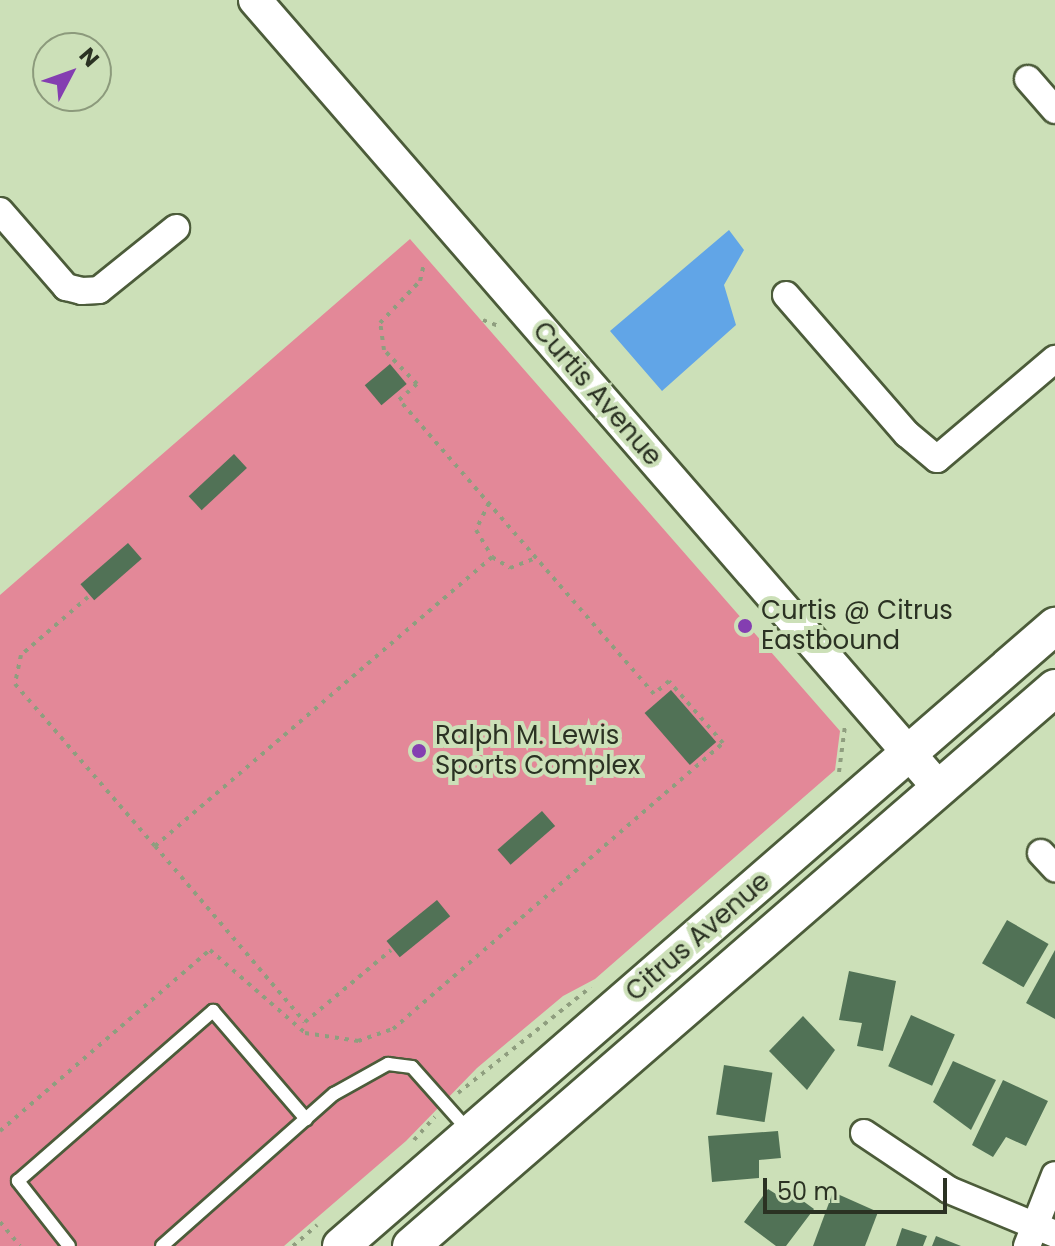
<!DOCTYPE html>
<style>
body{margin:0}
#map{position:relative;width:1055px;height:1246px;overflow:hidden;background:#cce0b8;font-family:Poppins,sans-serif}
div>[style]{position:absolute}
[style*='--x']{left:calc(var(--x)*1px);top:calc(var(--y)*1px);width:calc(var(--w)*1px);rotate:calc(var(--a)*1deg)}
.green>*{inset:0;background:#e38898}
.water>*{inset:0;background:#61a5e7}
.building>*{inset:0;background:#517256;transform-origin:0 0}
.path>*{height:4px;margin-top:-2px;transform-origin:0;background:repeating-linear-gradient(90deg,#8f9e7f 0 4px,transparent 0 10px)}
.roads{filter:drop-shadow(2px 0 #4c5c3a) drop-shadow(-2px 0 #4c5c3a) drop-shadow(0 2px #4c5c3a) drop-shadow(0 -2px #4c5c3a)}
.service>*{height:12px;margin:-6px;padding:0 6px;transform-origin:6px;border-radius:6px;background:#fff}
.minor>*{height:26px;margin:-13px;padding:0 13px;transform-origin:13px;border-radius:13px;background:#fff}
.tertiary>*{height:32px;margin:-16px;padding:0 16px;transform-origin:16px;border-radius:16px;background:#fff}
.secondary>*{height:36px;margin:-18px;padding:0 18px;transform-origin:18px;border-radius:18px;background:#fff}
.dots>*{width:22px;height:22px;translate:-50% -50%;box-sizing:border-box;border:4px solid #cce0b8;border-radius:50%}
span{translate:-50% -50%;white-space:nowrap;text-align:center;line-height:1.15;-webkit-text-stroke:8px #cce0b8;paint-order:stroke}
.street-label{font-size:26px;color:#2b3223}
.poi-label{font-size:26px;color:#2b3223}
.left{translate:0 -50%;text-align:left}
.north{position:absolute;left:32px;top:32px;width:80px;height:80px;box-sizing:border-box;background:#cce0b8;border:2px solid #8c9a7c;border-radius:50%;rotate:49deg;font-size:22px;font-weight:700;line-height:32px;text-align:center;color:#2b3223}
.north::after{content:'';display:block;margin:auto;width:28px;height:36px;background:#843eb1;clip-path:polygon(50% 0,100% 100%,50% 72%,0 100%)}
.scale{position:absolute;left:763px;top:1178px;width:184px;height:36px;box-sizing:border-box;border:4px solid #2b3223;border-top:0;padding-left:10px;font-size:24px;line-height:28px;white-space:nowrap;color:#2b3223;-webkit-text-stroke:6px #cce0b8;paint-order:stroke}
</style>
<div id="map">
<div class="green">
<div style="clip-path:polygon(410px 239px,840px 731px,835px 770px,595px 979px,563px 996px,477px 1068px,406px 1141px,284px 1246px,0 1246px,0 595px)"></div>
</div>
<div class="water">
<div style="clip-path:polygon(729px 230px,744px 250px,724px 285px,736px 325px,662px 391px,610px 331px)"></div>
</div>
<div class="building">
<div style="left:390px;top:364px;width:26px;height:33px;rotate:50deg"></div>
<div style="left:234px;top:454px;width:19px;height:62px;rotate:47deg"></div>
<div style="left:128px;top:543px;width:21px;height:63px;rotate:49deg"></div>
<div style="left:671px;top:690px;width:69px;height:35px;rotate:49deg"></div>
<div style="left:542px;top:811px;width:20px;height:59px;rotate:49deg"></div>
<div style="left:437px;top:900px;width:21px;height:65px;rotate:51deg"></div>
<div style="left:1007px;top:920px;width:48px;height:50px;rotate:30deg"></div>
<div style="clip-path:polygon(1055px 950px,1055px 1019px,1026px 1003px)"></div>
<div style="clip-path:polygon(849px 971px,896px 981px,883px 1051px,857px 1046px,862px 1023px,839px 1020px)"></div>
<div style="left:911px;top:1015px;width:48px;height:56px;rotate:24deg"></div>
<div style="clip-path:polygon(803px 1016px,835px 1050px,807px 1090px,769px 1051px)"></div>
<div style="clip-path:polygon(953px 1061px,996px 1080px,971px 1130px,933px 1102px)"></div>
<div style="left:724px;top:1065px;width:49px;height:50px;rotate:9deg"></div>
<div style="clip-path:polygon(1003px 1080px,1048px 1101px,1026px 1146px,1006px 1137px,993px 1157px,972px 1145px)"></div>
<div style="clip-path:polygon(778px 1131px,781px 1158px,759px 1160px,759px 1178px,712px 1182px,708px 1136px)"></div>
<div style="clip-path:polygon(768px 1189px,787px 1201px,792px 1193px,814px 1209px,786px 1246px,776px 1246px,744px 1222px)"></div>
<div style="clip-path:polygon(833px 1192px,878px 1212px,865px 1246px,813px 1246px)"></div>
<div style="clip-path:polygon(902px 1228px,927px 1236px,923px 1246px,896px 1246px)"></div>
<div style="clip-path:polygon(936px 1236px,961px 1246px,932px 1246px)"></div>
</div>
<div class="path">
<div style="--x:483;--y:320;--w:17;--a:21"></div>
<div style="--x:489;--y:503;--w:30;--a:116"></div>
<div style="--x:476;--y:530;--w:31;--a:59"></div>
<div style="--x:88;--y:597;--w:89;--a:139.1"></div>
<div style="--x:21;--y:655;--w:30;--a:102"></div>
<div style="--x:15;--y:684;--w:214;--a:49.2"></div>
<div style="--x:155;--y:846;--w:444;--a:-40.6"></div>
<div style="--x:492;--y:557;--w:21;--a:31"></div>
<div style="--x:510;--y:568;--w:28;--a:-21"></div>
<div style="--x:839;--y:772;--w:46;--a:-82.6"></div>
<div style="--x:155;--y:846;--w:231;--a:49.6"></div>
<div style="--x:305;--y:1022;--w:112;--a:-39.9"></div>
<div style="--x:458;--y:1093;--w:170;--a:-38.6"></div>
<div style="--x:0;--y:1131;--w:277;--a:-40.8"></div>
<div style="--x:210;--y:950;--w:126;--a:41.1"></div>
<div style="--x:305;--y:1033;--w:54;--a:8.6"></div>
<div style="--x:358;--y:1041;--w:37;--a:-19"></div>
<div style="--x:393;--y:1029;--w:437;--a:-40.9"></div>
<div style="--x:723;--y:743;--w:82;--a:-131.1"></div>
<div style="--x:669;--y:681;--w:20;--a:139"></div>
<div style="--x:654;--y:694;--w:389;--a:-130.9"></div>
<div style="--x:399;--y:400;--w:24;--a:-42"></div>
<div style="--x:417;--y:384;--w:47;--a:-134.1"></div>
<div style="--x:384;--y:350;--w:27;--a:-98"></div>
<div style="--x:380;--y:323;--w:58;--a:-46.4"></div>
<div style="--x:420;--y:281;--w:18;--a:-77"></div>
<div style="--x:414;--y:1140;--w:31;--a:-48"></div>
<div style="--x:0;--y:1222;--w:31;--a:50"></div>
<div style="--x:293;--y:1246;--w:32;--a:-41"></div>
</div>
<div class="roads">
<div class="service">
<div style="--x:69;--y:1246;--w:83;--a:-128.1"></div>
<div style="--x:18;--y:1181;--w:259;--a:-41.1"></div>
<div style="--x:213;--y:1011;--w:143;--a:49.3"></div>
<div style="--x:162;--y:1246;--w:230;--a:-41.5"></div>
<div style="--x:334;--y:1094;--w:62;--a:-29.1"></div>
<div style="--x:388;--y:1064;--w:24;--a:7"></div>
<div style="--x:412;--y:1067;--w:84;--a:48.4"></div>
</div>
<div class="minor">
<div style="--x:1028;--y:79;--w:41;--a:48.9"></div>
<div style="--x:0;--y:211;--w:101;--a:49"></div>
<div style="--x:66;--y:287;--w:16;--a:14"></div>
<div style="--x:82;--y:291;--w:17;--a:-3"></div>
<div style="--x:99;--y:290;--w:99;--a:-38.8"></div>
<div style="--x:786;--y:295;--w:184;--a:49"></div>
<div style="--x:907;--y:434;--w:39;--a:40"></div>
<div style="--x:937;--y:459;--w:155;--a:-40.3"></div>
<div style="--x:1041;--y:853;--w:21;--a:47"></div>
<div style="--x:864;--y:1133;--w:102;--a:33.8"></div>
<div style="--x:949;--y:1190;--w:115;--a:22.5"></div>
<div style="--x:1027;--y:1246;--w:76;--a:-68.5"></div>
</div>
<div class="tertiary">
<div style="--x:255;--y:0;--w:1043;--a:49.04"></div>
</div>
<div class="secondary">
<div style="--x:341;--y:1246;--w:946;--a:-40.97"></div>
<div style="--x:411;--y:1246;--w:852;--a:-40.91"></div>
</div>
</div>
<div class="dots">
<div style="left:745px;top:626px;background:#843eb1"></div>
<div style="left:419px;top:751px;background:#843eb1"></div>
</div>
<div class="street-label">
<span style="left:597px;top:394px;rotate:49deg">Curtis Avenue</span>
<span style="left:698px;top:937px;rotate:-41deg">Citrus Avenue</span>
</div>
<div class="poi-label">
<span class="left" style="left:761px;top:626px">Curtis @ Citrus<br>Eastbound</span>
<span class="left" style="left:435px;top:751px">Ralph M. Lewis<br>Sports Complex</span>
</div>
<div class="north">N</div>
<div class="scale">50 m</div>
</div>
